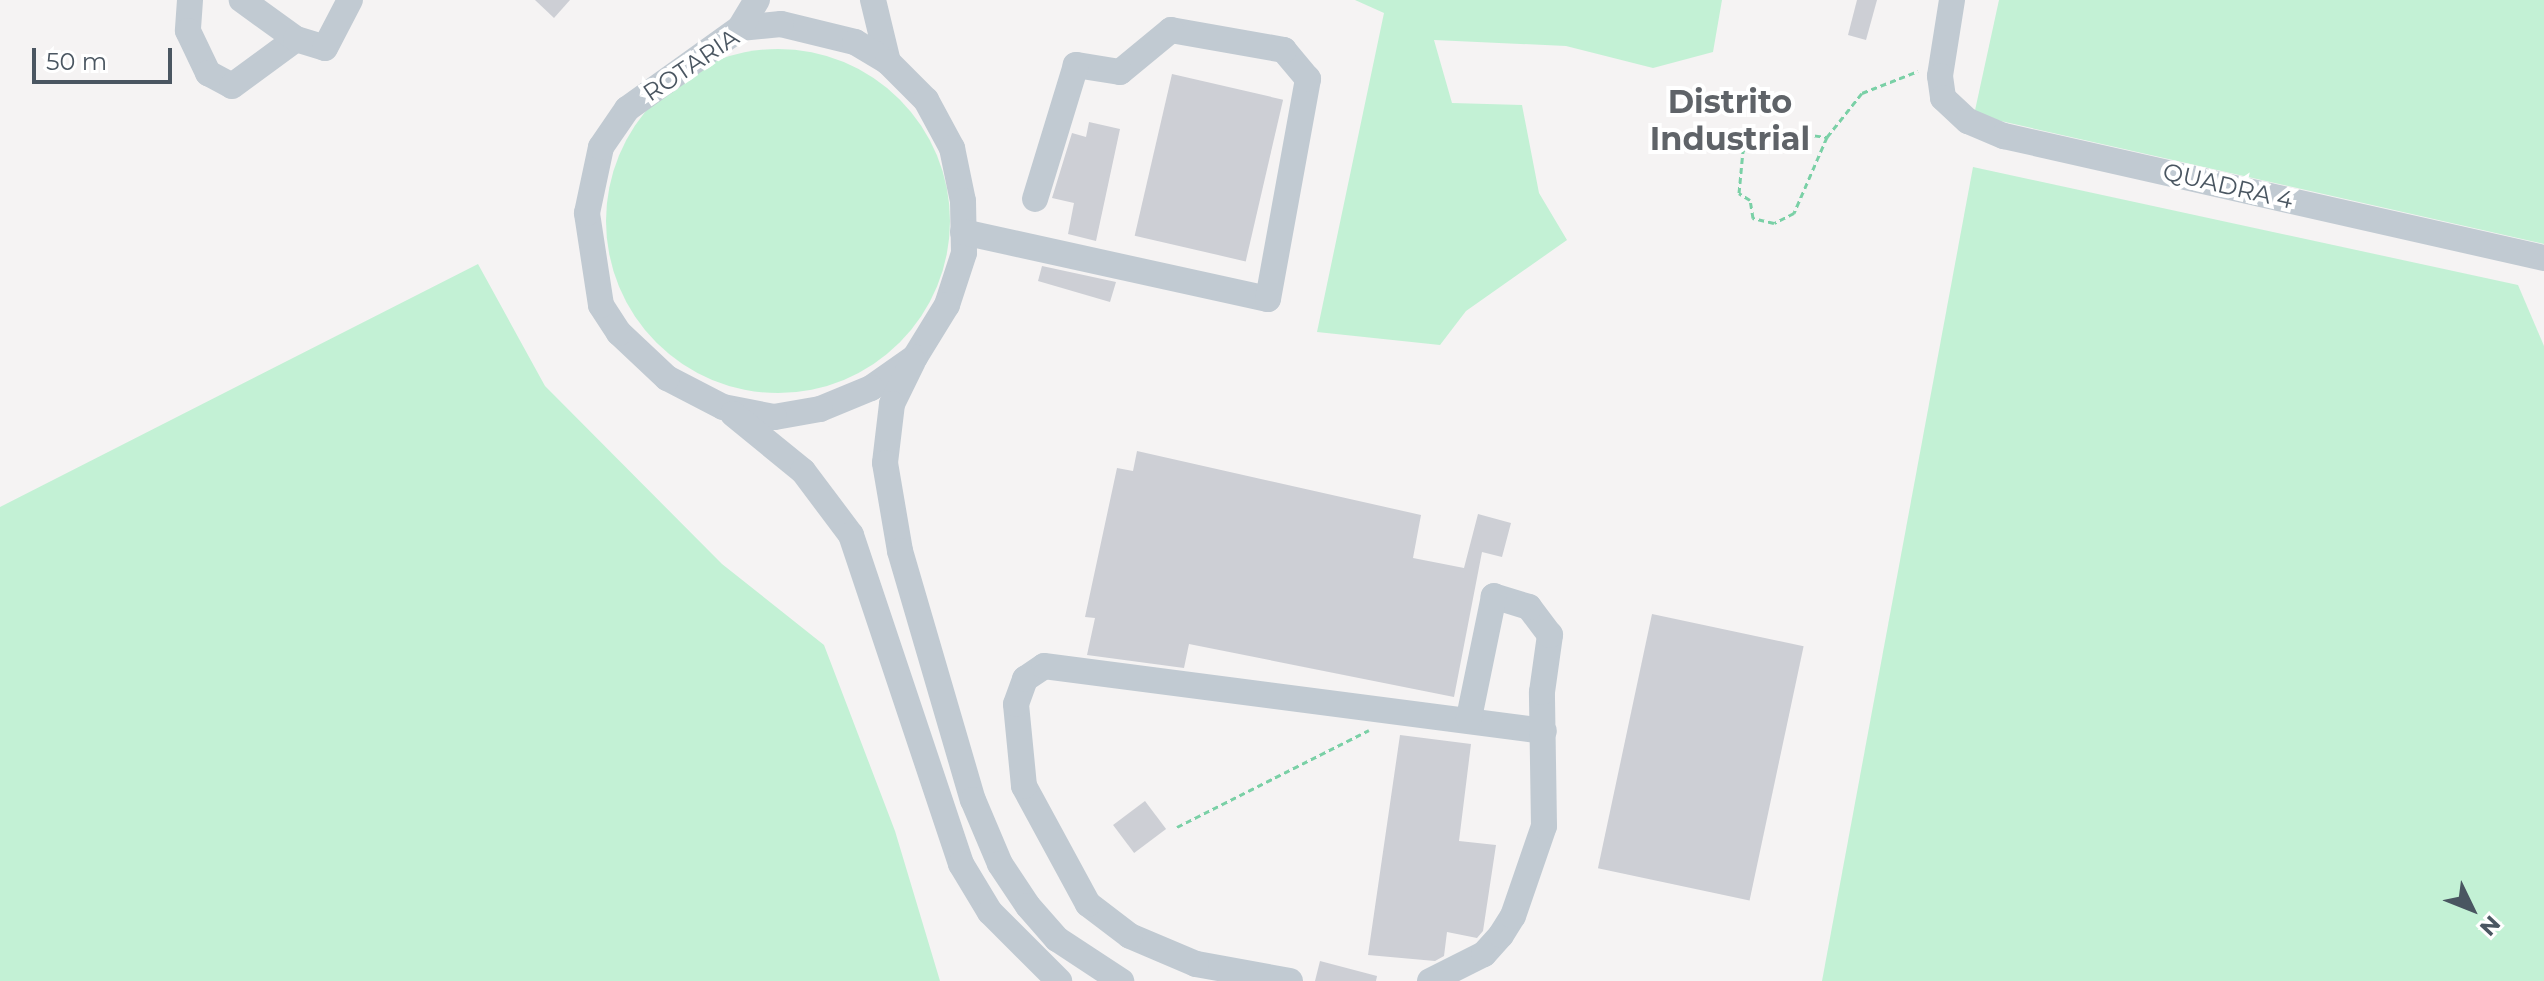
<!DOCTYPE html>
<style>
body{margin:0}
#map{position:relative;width:2544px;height:981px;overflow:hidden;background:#f5f3f3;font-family:Montserrat,sans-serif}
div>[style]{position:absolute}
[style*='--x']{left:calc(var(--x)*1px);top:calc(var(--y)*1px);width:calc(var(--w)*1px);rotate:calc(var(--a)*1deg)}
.green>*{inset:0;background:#c3f1d5}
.round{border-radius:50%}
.building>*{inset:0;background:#cdcfd5;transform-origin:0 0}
.path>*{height:3px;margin-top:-1.5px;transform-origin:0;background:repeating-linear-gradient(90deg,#7ad0a6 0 6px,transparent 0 10px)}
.minor>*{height:26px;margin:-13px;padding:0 13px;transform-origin:13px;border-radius:13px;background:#c1cad2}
span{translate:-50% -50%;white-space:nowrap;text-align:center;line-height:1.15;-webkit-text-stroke:8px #fff;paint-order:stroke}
.street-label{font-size:24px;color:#4a5661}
.district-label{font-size:32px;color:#5f6368;font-weight:700}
.north{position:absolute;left:2432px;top:869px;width:80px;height:80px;-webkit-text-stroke:6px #fff;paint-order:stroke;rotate:133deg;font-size:22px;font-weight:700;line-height:32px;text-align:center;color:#4a5661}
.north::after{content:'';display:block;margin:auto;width:28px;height:36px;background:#4a5661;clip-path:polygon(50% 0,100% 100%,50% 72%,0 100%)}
.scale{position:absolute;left:32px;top:48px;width:140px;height:36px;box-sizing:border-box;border:4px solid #4a5661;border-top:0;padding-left:10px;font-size:24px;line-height:28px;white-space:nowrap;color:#4a5661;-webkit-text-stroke:6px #fff;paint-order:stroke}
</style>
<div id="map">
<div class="green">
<div style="clip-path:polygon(1355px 0,1722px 0,1713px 52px,1653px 68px,1566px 46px,1434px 40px,1452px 103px,1522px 105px,1539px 193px,1567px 240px,1466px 311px,1440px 345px,1317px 332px,1384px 13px)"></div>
<div style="clip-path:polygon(1999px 0,2544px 0,2544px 244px,1974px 115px)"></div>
<div class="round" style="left:606px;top:49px;width:344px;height:344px"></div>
<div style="clip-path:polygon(1973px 167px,2518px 285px,2544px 346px,2544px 981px,1822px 981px)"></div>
<div style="clip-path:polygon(478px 264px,545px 386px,722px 564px,824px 645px,895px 831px,940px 981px,0 981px,0 507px)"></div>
</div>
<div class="building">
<div style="clip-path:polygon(535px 0,570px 0,554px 18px)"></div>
<div style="clip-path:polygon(1857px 0,1877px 0,1866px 40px,1848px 35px)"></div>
<div style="left:1172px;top:74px;width:114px;height:166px;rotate:13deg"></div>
<div style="clip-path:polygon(1089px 122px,1120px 129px,1096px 241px,1068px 234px,1074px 203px,1052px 198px,1072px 133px,1086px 137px)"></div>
<div style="clip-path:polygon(1042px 266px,1116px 282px,1110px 302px,1038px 281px)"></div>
<div style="clip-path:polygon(1137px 451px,1421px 515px,1413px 558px,1464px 568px,1478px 514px,1511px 523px,1502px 557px,1482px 552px,1454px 697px,1189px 644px,1184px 668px,1087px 655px,1095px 618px,1085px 617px,1117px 468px,1133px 471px)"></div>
<div style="left:1652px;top:614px;width:155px;height:260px;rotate:12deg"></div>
<div style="clip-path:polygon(1400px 735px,1471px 744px,1459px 841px,1496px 845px,1483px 931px,1477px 938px,1447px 932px,1444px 956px,1435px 961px,1368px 955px)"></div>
<div style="left:1145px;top:801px;width:35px;height:40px;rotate:53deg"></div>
<div style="clip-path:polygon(1320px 961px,1377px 976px,1376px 981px,1315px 981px)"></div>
</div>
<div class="path">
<div style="--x:1827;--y:137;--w:83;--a:113.5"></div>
<div style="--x:1794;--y:213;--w:22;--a:153"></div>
<div style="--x:1774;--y:223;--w:22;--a:-167"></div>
<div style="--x:1753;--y:218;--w:18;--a:-99"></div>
<div style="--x:1750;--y:200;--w:13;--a:-148"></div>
<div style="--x:1739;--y:193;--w:42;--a:-84.6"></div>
<div style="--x:1743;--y:151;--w:31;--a:-45"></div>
<div style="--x:1765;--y:129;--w:63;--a:7.4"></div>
<div style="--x:1827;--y:137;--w:56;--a:-51.5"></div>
<div style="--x:1862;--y:93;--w:60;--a:-21.4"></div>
<div style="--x:1177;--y:827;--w:215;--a:-26.8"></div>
</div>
<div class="minor">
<div style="--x:190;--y:0;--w:31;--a:94"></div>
<div style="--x:188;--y:31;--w:47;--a:64.5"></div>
<div style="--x:208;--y:73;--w:27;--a:28"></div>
<div style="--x:232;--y:86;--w:79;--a:-36.3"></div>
<div style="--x:296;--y:39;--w:67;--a:-144.2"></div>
<div style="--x:873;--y:0;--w:64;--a:76.4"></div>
<div style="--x:1952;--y:0;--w:77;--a:99"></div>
<div style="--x:1940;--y:76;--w:22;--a:82"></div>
<div style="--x:1943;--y:98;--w:34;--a:43"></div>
<div style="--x:1968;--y:121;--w:39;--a:23"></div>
<div style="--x:2004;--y:136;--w:554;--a:12.73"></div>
<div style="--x:781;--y:24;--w:76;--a:13.7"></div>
<div style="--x:855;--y:42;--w:39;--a:31"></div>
<div style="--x:888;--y:62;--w:54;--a:45"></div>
<div style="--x:926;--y:100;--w:55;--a:61.6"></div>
<div style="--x:952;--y:148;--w:54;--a:78.3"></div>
<div style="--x:963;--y:201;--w:52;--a:88.9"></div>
<div style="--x:964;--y:253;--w:55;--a:108.1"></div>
<div style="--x:947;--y:305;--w:61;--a:121.6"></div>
<div style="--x:915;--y:357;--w:54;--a:144.8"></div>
<div style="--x:871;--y:388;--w:55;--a:157.6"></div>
<div style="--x:820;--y:409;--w:47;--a:170.1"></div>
<div style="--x:774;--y:417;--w:52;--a:-168.9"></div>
<div style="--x:723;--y:407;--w:63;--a:-152.6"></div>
<div style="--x:667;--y:378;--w:66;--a:-136.8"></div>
<div style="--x:619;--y:333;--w:33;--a:-123"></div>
<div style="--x:601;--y:305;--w:93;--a:-98.7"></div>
<div style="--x:587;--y:213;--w:67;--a:-78"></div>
<div style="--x:601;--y:147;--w:46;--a:-55.6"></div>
<div style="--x:627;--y:109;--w:139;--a:-35.6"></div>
<div style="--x:740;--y:28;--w:41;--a:-5.6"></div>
<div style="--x:740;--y:28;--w:33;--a:-59"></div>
<div style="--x:296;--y:39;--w:30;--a:17"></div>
<div style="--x:325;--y:48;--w:54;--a:-62.5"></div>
<div style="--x:963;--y:232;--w:312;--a:12.4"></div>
<div style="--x:1268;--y:299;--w:224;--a:-79.7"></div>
<div style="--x:1308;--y:79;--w:38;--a:-130"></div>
<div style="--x:1284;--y:50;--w:115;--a:-170"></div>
<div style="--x:1171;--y:30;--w:66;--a:140.5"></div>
<div style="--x:1120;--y:72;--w:45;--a:-171"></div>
<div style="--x:1076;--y:65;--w:140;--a:107"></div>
<div style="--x:913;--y:361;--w:48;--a:116"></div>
<div style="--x:892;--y:404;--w:59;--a:96.8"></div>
<div style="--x:885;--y:463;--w:89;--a:80.3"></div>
<div style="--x:900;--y:551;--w:259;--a:73.7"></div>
<div style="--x:973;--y:800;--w:69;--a:67.1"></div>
<div style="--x:1000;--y:864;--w:50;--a:56.3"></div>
<div style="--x:1028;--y:906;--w:44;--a:48.7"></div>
<div style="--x:1057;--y:939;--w:77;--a:33.3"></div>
<div style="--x:733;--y:414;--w:90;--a:39.2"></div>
<div style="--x:803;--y:471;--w:80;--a:53.1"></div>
<div style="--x:851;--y:535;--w:347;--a:71.5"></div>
<div style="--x:961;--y:864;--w:56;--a:58.9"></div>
<div style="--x:990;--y:912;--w:98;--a:45"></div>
<div style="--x:1290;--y:981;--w:96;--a:-169.7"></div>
<div style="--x:1196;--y:964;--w:72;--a:-157"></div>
<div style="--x:1130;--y:936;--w:53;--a:-142.7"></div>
<div style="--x:1088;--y:904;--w:134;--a:-118.5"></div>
<div style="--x:1024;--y:786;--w:82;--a:-95.6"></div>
<div style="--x:1016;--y:704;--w:27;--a:-70"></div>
<div style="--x:1025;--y:679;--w:23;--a:-34"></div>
<div style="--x:1044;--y:666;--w:504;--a:7.41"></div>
<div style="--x:1430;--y:981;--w:60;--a:-26.6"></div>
<div style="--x:1484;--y:954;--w:25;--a:-48"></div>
<div style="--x:1501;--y:935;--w:22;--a:-58"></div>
<div style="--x:1513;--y:916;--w:95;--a:-71"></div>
<div style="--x:1544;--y:826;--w:134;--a:-90.9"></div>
<div style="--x:1542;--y:692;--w:58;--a:-82"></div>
<div style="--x:1550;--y:635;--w:35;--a:-127"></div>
<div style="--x:1529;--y:607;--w:37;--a:-163"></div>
<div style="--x:1494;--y:596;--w:125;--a:101.6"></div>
</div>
<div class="street-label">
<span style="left:691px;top:65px;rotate:-34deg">ROTARIA</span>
<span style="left:2228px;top:186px;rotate:13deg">QUADRA 4</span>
</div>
<div class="district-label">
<span style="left:1730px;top:121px">Distrito<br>Industrial</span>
</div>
<div class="north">N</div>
<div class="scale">50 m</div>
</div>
